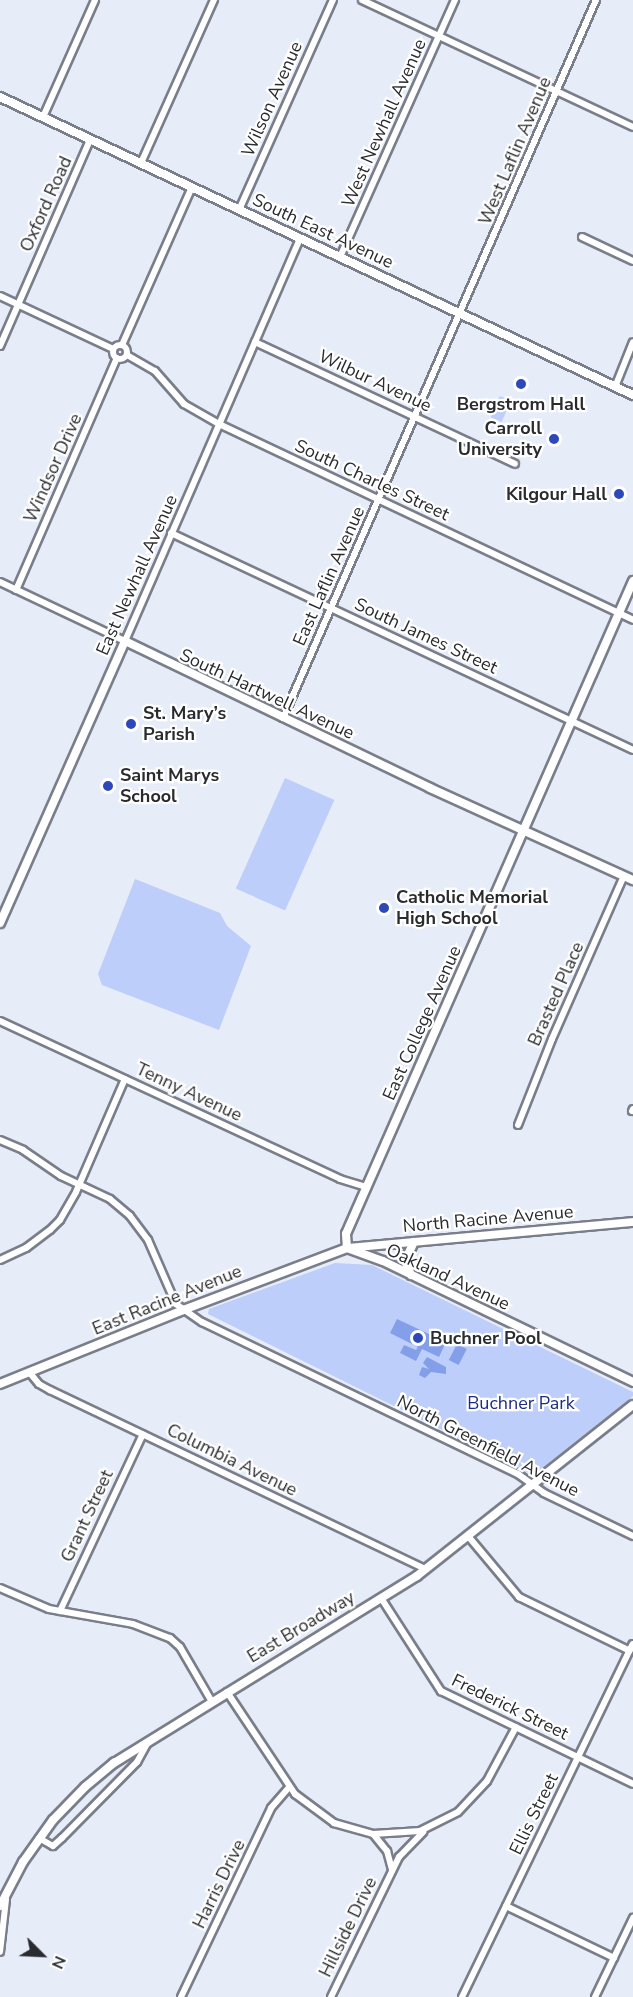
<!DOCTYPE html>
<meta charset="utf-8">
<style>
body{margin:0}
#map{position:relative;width:633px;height:1997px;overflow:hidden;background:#e7ecf9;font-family:"Nunito Sans",sans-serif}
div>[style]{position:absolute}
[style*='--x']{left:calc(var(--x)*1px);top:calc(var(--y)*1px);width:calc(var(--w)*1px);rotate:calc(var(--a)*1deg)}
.green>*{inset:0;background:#bccef9;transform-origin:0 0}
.water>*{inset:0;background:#839fea;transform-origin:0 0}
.roads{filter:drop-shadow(2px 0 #7a7e8a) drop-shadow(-2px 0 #7a7e8a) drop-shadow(0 2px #7a7e8a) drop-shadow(0 -2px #7a7e8a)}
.minor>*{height:6px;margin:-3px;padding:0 3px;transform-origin:3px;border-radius:3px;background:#fff}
.minor>.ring{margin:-3px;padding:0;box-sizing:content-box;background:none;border:6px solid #fff;border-radius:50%}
.tertiary>*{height:8px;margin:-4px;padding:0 4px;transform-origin:4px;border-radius:4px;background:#fff}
.secondary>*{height:8px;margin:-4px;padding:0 4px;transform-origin:4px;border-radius:4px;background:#fff}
.dots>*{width:16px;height:16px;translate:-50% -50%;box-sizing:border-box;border:3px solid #fff;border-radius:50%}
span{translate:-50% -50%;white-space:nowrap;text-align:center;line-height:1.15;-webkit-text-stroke:4.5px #fff;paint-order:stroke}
.street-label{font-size:18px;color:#292b2f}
.poi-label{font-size:18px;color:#292b2f;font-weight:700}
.right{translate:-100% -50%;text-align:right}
.left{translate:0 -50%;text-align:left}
.park-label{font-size:18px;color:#1b2e84}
.north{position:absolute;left:12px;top:1925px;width:60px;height:60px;-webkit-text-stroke:4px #fff;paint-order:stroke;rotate:114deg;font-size:16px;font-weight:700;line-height:24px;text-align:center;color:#292b2f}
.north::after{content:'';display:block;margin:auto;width:21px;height:27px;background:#292b2f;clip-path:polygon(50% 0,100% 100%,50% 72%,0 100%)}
</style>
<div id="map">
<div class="green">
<div style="left:500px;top:396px;width:12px;height:23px;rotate:24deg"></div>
<div style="left:285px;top:778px;width:54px;height:121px;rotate:24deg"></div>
<div style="clip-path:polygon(135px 879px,220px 913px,227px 926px,251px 946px,219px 1030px,102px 985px,98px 974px)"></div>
<div style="clip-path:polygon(335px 1263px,372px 1265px,633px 1392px,633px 1396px,533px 1475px,208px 1314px,209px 1309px)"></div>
</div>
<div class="water">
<div style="clip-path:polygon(397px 1319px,446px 1342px,439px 1357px,422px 1349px,416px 1361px,400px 1353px,404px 1345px,416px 1350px,418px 1347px,390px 1333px)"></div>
<div style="left:457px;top:1344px;width:11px;height:18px;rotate:27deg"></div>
<div style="clip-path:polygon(427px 1357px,446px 1367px,446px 1374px,431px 1372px,425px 1378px,419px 1375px,422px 1367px,429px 1369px,423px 1363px)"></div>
</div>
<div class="roads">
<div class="minor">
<div style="--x:362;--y:0;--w:299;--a:25.1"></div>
<div style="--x:43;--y:117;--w:128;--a:-66"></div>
<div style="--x:141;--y:163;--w:179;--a:-65.9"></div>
<div style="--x:239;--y:210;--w:230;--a:-65.9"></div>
<div style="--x:582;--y:237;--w:56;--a:25.2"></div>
<div style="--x:340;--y:257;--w:282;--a:-65.9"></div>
<div style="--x:0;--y:296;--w:125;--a:25.1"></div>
<div style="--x:255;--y:342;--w:287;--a:25.1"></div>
<div class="ring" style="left:113px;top:345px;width:8px;height:8px"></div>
<div style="--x:122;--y:345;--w:173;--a:-66.1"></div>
<div style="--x:0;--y:346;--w:225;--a:-66.4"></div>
<div style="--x:127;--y:355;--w:32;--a:30"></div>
<div style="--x:155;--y:371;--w:44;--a:48.7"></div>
<div style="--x:184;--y:404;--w:40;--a:29.7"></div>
<div style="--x:219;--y:424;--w:458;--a:25.3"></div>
<div style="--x:615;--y:387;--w:48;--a:-68.2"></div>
<div style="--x:171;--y:533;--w:510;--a:25.16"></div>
<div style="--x:0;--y:582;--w:138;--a:25.3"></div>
<div style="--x:125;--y:641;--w:439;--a:-66.5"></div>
<div style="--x:16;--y:590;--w:253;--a:-66.5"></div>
<div style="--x:283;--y:718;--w:783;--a:-66.45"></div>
<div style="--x:0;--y:1021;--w:375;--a:24.9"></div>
<div style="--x:340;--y:1179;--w:27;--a:17"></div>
<div style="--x:632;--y:1111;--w:2;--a:-63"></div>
<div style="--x:518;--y:1125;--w:92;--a:-68.4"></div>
<div style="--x:552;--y:1039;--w:178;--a:-66.2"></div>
<div style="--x:0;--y:1140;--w:25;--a:23"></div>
<div style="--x:23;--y:1150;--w:46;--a:34.4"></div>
<div style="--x:61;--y:1176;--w:54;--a:25.1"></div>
<div style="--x:110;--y:1199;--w:26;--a:40"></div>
<div style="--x:130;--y:1216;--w:30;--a:53"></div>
<div style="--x:148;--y:1240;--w:70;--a:66.4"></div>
<div style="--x:176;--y:1304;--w:32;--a:35"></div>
<div style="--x:202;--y:1322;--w:351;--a:25.7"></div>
<div style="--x:518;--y:1474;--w:32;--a:36"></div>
<div style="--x:544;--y:1493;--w:99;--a:25.8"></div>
<div style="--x:0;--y:1260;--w:29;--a:-25"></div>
<div style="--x:26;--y:1248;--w:30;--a:-37"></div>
<div style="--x:50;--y:1230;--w:14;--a:-45"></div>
<div style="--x:60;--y:1220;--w:32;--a:-60"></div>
<div style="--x:76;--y:1192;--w:123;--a:-66.6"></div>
<div style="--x:30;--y:1373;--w:14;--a:51"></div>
<div style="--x:39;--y:1384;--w:13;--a:29"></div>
<div style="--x:50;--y:1390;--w:416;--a:25.5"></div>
<div style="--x:468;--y:1536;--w:80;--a:50.1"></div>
<div style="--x:519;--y:1597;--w:123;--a:25.9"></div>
<div style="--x:0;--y:1588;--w:53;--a:23.2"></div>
<div style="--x:49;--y:1609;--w:85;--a:10.1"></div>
<div style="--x:133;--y:1624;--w:40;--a:21"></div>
<div style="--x:170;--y:1638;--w:13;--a:42"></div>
<div style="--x:180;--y:1647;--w:64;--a:59.8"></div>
<div style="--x:381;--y:1598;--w:111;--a:57.2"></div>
<div style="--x:441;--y:1691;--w:213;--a:25.8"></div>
<div style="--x:60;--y:1611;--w:195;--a:-64.9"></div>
<div style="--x:227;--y:1692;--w:123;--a:56.3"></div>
<div style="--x:295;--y:1794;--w:49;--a:36.6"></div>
<div style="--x:334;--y:1823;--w:41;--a:15.8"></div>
<div style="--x:373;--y:1834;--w:47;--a:-3.7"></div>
<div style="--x:420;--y:1831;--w:42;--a:-26.6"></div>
<div style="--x:458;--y:1812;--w:42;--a:-46.9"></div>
<div style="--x:487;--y:1781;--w:61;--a:-61.8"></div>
<div style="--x:374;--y:1835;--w:21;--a:51"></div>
<div style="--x:387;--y:1851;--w:20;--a:75"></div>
<div style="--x:39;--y:1838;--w:16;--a:30"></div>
<div style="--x:53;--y:1846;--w:12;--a:-42"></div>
<div style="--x:62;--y:1838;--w:107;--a:-45.4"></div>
<div style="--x:137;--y:1762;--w:23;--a:-61"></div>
<div style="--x:506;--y:1906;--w:120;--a:25.7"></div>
<div style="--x:0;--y:1952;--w:53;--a:-83.5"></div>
<div style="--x:181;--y:1997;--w:209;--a:-64.5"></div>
<div style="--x:271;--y:1808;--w:28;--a:-49"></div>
<div style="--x:331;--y:1997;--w:156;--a:-64.1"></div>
<div style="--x:399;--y:1857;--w:35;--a:-46"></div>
<div style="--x:462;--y:1997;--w:392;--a:-64.2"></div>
<div style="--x:595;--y:1997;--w:88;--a:-64.3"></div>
</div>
<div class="tertiary">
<div style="--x:633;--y:581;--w:713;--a:113.73"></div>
<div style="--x:346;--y:1234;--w:14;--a:86"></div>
<div style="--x:347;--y:1248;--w:38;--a:20"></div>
<div style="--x:383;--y:1261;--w:278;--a:25.8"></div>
<div style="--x:0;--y:923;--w:308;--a:-66.1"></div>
<div style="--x:125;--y:641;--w:339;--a:25.7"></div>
<div style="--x:430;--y:788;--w:223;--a:24.4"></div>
</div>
<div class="secondary">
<div style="--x:0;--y:97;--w:700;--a:25.21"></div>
<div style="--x:411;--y:1275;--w:15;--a:-113"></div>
<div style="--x:405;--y:1261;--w:21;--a:-65"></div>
<div style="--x:0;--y:1384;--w:197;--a:-22"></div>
<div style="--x:183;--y:1310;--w:175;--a:-20.7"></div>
<div style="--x:347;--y:1248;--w:287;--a:-5.2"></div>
<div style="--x:0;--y:1906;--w:50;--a:-62.4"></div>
<div style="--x:23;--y:1862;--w:52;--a:-54.5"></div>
<div style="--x:53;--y:1820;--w:46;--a:-45.9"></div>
<div style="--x:85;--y:1787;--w:38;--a:-40"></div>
<div style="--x:114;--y:1763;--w:356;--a:-31.7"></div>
<div style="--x:417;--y:1576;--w:275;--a:-38.4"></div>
</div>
</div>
<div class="dots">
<div style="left:521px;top:384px;background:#2d49b9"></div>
<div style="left:554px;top:439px;background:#2d49b9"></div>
<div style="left:619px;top:494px;background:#2d49b9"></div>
<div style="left:131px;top:724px;background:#2d49b9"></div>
<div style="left:108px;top:786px;background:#2d49b9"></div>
<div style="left:384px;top:908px;background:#2d49b9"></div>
<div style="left:418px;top:1338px;background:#2d49b9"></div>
</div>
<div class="street-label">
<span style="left:272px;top:99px;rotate:-66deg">Wilson Avenue</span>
<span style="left:384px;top:123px;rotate:-66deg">West Newhall Avenue</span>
<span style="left:515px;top:151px;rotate:-67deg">West Laflin Avenue</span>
<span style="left:46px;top:204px;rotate:-66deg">Oxford Road</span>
<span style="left:323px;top:231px;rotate:25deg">South East Avenue</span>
<span style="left:375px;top:381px;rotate:25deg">Wilbur Avenue</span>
<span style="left:53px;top:468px;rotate:-66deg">Windsor Drive</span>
<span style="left:372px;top:480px;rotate:25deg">South Charles Street</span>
<span style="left:137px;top:575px;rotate:-66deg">East Newhall Avenue</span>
<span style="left:329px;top:576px;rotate:-66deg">East Laflin Avenue</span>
<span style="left:426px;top:636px;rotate:25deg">South James Street</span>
<span style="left:267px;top:694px;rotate:25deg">South Hartwell Avenue</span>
<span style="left:556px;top:994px;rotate:-66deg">Brasted Place</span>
<span style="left:422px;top:1023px;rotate:-66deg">East College Avenue</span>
<span style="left:189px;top:1092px;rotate:25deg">Tenny Avenue</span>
<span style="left:488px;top:1219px;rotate:-5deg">North Racine Avenue</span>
<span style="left:448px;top:1277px;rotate:25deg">Oakland Avenue</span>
<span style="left:167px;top:1300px;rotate:-22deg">East Racine Avenue</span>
<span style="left:488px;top:1446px;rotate:27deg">North Greenfield Avenue</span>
<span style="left:232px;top:1460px;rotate:26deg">Columbia Avenue</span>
<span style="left:87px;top:1516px;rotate:-65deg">Grant Street</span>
<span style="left:301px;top:1627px;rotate:-31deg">East Broadway</span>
<span style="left:510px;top:1707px;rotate:26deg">Frederick Street</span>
<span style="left:534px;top:1814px;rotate:-64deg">Ellis Street</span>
<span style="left:219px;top:1884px;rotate:-64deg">Harris Drive</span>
<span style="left:348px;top:1927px;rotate:-64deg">Hillside Drive</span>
</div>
<div class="poi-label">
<span style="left:521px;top:404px">Bergstrom Hall</span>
<span class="right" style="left:542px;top:439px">Carroll<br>University</span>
<span class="right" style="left:607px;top:494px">Kilgour Hall</span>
<span class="left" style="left:143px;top:724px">St. Mary’s<br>Parish</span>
<span class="left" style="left:120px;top:786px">Saint Marys<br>School</span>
<span class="left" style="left:396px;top:908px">Catholic Memorial<br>High School</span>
<span class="left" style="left:430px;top:1338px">Buchner Pool</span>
</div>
<div class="park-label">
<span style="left:521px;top:1403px">Buchner Park</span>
</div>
<div class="north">N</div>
</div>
